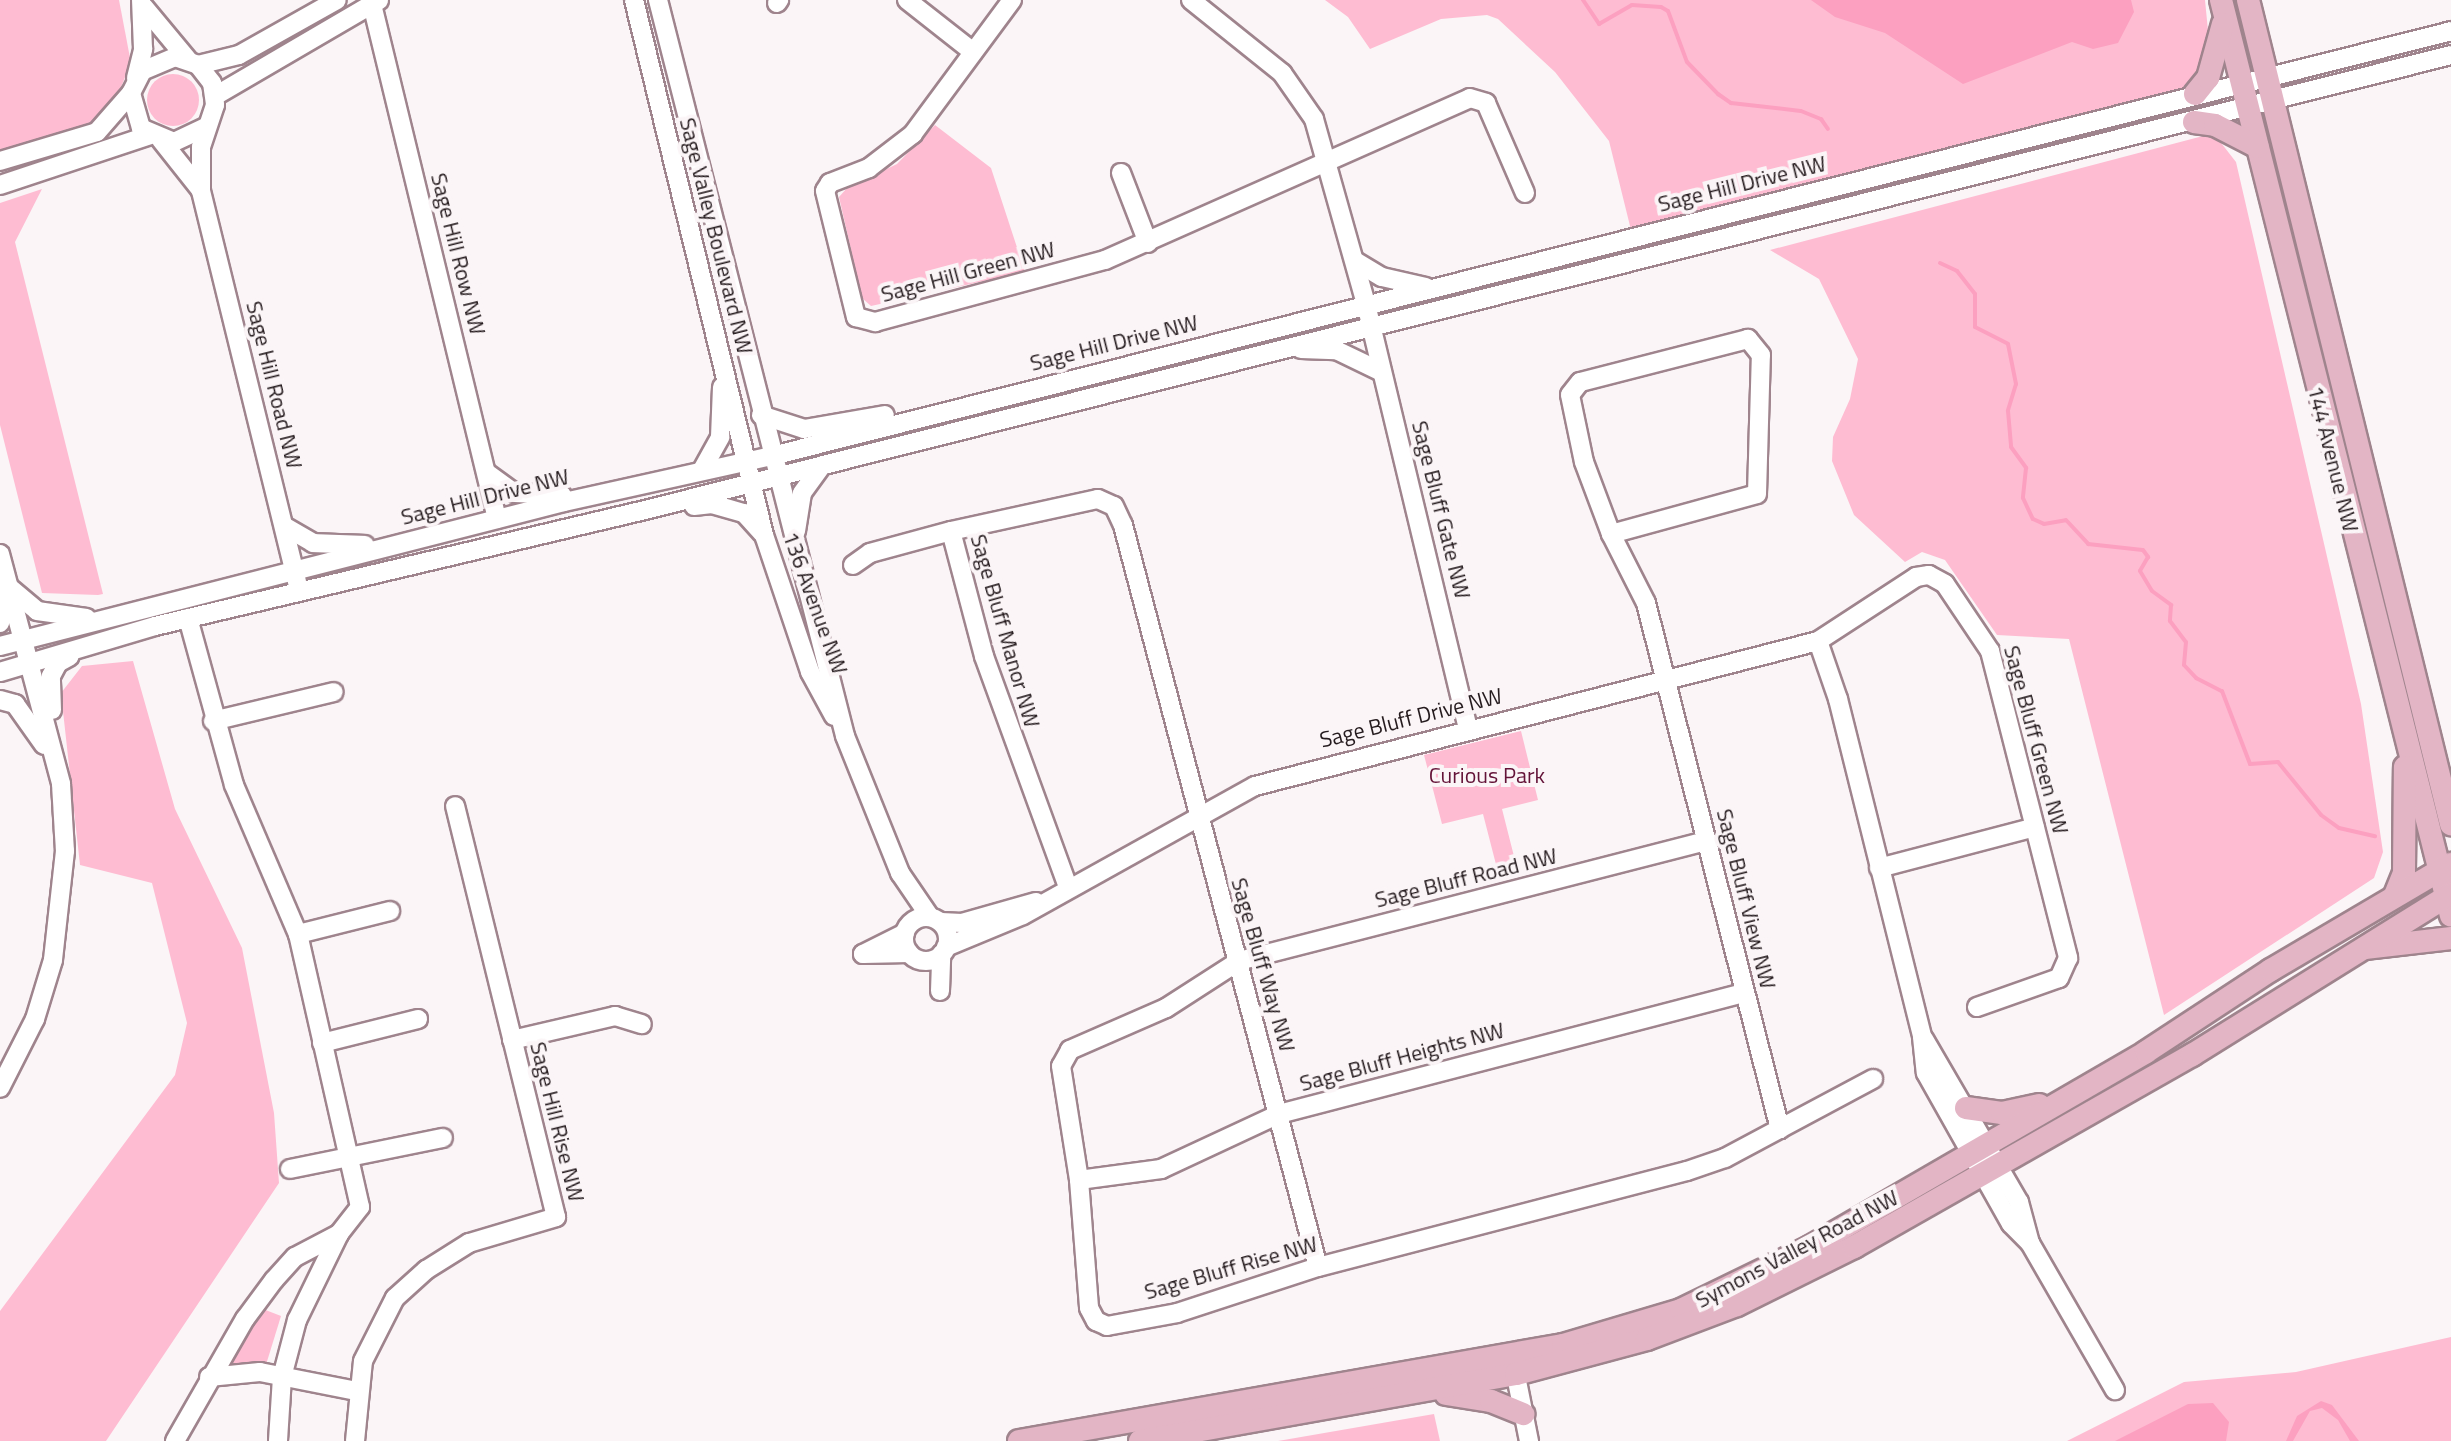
<!DOCTYPE html>
<style>
body{margin:0}
#map{position:relative;width:2451px;height:1441px;overflow:hidden;background:#fbf5f7;font-family:"Titillium Web",sans-serif}
div>[style]{position:absolute}
[style*='--x']{left:calc(var(--x)*1px);top:calc(var(--y)*1px);width:calc(var(--w)*1px);rotate:calc(var(--a)*1deg)}
.green>*{inset:0;background:#febcd2}
.round{border-radius:50%}
.water>*{inset:0;background:#fca0c0}
.stream>*{height:4px;margin:-2px;padding:0 2px;transform-origin:2px;border-radius:2px;background:#fca0c0}
.roads{filter:drop-shadow(2px 0 #9f848d) drop-shadow(-2px 0 #9f848d) drop-shadow(0 2px #9f848d) drop-shadow(0 -2px #9f848d)}
.minor>*{height:18px;margin:-9px;padding:0 9px;transform-origin:9px;border-radius:9px;background:#fff}
.minor>.ring{margin:-9px;padding:0;box-sizing:content-box;background:none;border:18px solid #fff;border-radius:50%}
.major>*{height:22px;margin:-11px;padding:0 11px;transform-origin:11px;border-radius:11px;background:#e3b5c5}
span{translate:-50% -50%;white-space:nowrap;text-align:center;line-height:1.15;-webkit-text-stroke:8px #fbf5f7;paint-order:stroke}
.street-label{font-size:22px;color:#251b1e}
.park-label{font-size:22px;color:#631338}
</style>
<div id="map">
<div class="green">
<div style="clip-path:polygon(0 0,119px 0,131px 63px,114px 104px,95px 123px,0 155px)"></div>
<div style="clip-path:polygon(1325px 0,2205px 0,2209px 41px,2198px 78px,2183px 89px,1631px 230px,1609px 141px,1555px 72px,1498px 19px,1487px 15px,1441px 19px,1370px 49px,1348px 17px)"></div>
<div class="round" style="left:147px;top:74px;width:52px;height:52px"></div>
<div style="clip-path:polygon(935px 125px,991px 168px,1025px 272px,871px 306px,862px 298px,839px 197px,847px 188px,897px 164px)"></div>
<div style="clip-path:polygon(2203px 136px,2218px 139px,2236px 162px,2361px 704px,2383px 852px,2374px 878px,2164px 1015px,2069px 639px,1997px 635px,1945px 560px,1922px 552px,1905px 562px,1854px 515px,1832px 461px,1833px 437px,1850px 399px,1858px 359px,1819px 279px,1770px 250px)"></div>
<div style="clip-path:polygon(42px 189px,15px 242px,103px 594px,98px 595px,42px 593px,0 425px,0 203px)"></div>
<div style="clip-path:polygon(133px 661px,175px 809px,242px 948px,274px 1113px,279px 1183px,106px 1441px,0 1441px,0 1311px,175px 1075px,187px 1023px,152px 883px,80px 865px,61px 693px,82px 666px)"></div>
<div style="clip-path:polygon(1521px 731px,1538px 800px,1502px 809px,1519px 876px,1500px 880px,1483px 814px,1442px 824px,1424px 755px)"></div>
<div style="clip-path:polygon(263px 1309px,281px 1316px,265px 1368px,219px 1371px)"></div>
<div style="clip-path:polygon(2451px 1337px,2451px 1441px,2067px 1441px,2184px 1382px,2296px 1372px)"></div>
<div style="clip-path:polygon(1434px 1414px,1440px 1441px,1278px 1441px)"></div>
</div>
<div class="water">
<div style="clip-path:polygon(1811px 0,2131px 0,2134px 12px,2118px 43px,2093px 49px,2072px 42px,1963px 84px,1885px 33px,1835px 17px)"></div>
<div style="clip-path:polygon(2321px 1401px,2332px 1405px,2359px 1441px,2350px 1441px,2338px 1420px,2322px 1408px,2310px 1411px,2293px 1441px,2286px 1441px,2297px 1416px)"></div>
<div style="clip-path:polygon(2213px 1403px,2229px 1422px,2226px 1441px,2115px 1441px,2188px 1404px)"></div>
</div>
<div class="stream">
<div style="--x:1583;--y:0;--w:29;--a:56"></div>
<div style="--x:1599;--y:24;--w:38;--a:-30"></div>
<div style="--x:1632;--y:5;--w:29;--a:4"></div>
<div style="--x:1661;--y:7;--w:8;--a:30"></div>
<div style="--x:1668;--y:11;--w:54;--a:69.6"></div>
<div style="--x:1687;--y:62;--w:45;--a:45.9"></div>
<div style="--x:1718;--y:94;--w:16;--a:35"></div>
<div style="--x:1731;--y:103;--w:70;--a:6.5"></div>
<div style="--x:1801;--y:111;--w:22;--a:22"></div>
<div style="--x:1821;--y:119;--w:12;--a:55"></div>
<div style="--x:1940;--y:263;--w:19;--a:25"></div>
<div style="--x:1957;--y:271;--w:29;--a:52"></div>
<div style="--x:1975;--y:294;--w:33;--a:90"></div>
<div style="--x:1975;--y:327;--w:37;--a:27"></div>
<div style="--x:2008;--y:344;--w:41;--a:78.7"></div>
<div style="--x:2016;--y:384;--w:28;--a:107"></div>
<div style="--x:2008;--y:411;--w:36;--a:85"></div>
<div style="--x:2011;--y:447;--w:26;--a:54"></div>
<div style="--x:2026;--y:468;--w:30;--a:96"></div>
<div style="--x:2023;--y:498;--w:23;--a:65"></div>
<div style="--x:2033;--y:519;--w:12;--a:24"></div>
<div style="--x:2044;--y:524;--w:22;--a:-10"></div>
<div style="--x:2066;--y:520;--w:33;--a:47"></div>
<div style="--x:2088;--y:544;--w:55;--a:6.2"></div>
<div style="--x:2143;--y:550;--w:9;--a:54"></div>
<div style="--x:2148;--y:557;--w:16;--a:120"></div>
<div style="--x:2140;--y:571;--w:23;--a:59"></div>
<div style="--x:2152;--y:591;--w:24;--a:36"></div>
<div style="--x:2171;--y:605;--w:16;--a:94"></div>
<div style="--x:2170;--y:621;--w:26;--a:53"></div>
<div style="--x:2186;--y:642;--w:23;--a:95"></div>
<div style="--x:2184;--y:665;--w:18;--a:47"></div>
<div style="--x:2196;--y:678;--w:29;--a:27"></div>
<div style="--x:2222;--y:691;--w:78;--a:69"></div>
<div style="--x:2250;--y:764;--w:28;--a:-4"></div>
<div style="--x:2278;--y:762;--w:68;--a:50.9"></div>
<div style="--x:2321;--y:815;--w:22;--a:36"></div>
<div style="--x:2339;--y:828;--w:37;--a:13"></div>
</div>
<div class="roads">
<div class="minor">
<div style="--x:371;--y:0;--w:534;--a:76.35"></div>
<div style="--x:634;--y:0;--w:551;--a:76.34"></div>
<div style="--x:764;--y:535;--w:145;--a:71.4"></div>
<div style="--x:810;--y:672;--w:50;--a:61.4"></div>
<div style="--x:658;--y:0;--w:759;--a:75.74"></div>
<div style="--x:845;--y:736;--w:148;--a:68.1"></div>
<div style="--x:900;--y:873;--w:53;--a:55.7"></div>
<div style="--x:907;--y:0;--w:84;--a:38.2"></div>
<div style="--x:1012;--y:0;--w:167;--a:126.5"></div>
<div style="--x:913;--y:134;--w:56;--a:142.3"></div>
<div style="--x:869;--y:168;--w:42;--a:159"></div>
<div style="--x:830;--y:183;--w:9;--a:122"></div>
<div style="--x:825;--y:191;--w:130;--a:76.2"></div>
<div style="--x:856;--y:317;--w:20;--a:15"></div>
<div style="--x:875;--y:322;--w:238;--a:-15.1"></div>
<div style="--x:1105;--y:260;--w:399;--a:-23.9"></div>
<div style="--x:1470;--y:98;--w:17;--a:17"></div>
<div style="--x:1486;--y:103;--w:98;--a:66.6"></div>
<div style="--x:1191;--y:0;--w:117;--a:38.7"></div>
<div style="--x:1282;--y:73;--w:56;--a:55.2"></div>
<div style="--x:1314;--y:119;--w:192;--a:74.3"></div>
<div style="--x:1366;--y:304;--w:436;--a:76.5"></div>
<div style="--x:777;--y:3;--w:4;--a:-56"></div>
<div style="--x:144;--y:7;--w:69;--a:50.3"></div>
<div style="--x:198;--y:65;--w:42;--a:-13.7"></div>
<div style="--x:239;--y:55;--w:112;--a:-29.3"></div>
<div style="--x:136;--y:78;--w:30;--a:-76"></div>
<div style="--x:143;--y:49;--w:49;--a:-92.3"></div>
<div style="--x:215;--y:96;--w:190;--a:-30.3"></div>
<div style="--x:206;--y:127;--w:35;--a:155"></div>
<div style="--x:174;--y:142;--w:36;--a:-157"></div>
<div style="--x:141;--y:128;--w:36;--a:-106"></div>
<div style="--x:131;--y:93;--w:25;--a:-63"></div>
<div style="--x:142;--y:71;--w:36;--a:-23"></div>
<div style="--x:175;--y:57;--w:24;--a:19"></div>
<div style="--x:198;--y:65;--w:23;--a:52"></div>
<div style="--x:212;--y:83;--w:22;--a:82"></div>
<div style="--x:215;--y:105;--w:44;--a:108.4"></div>
<div style="--x:201;--y:147;--w:44;--a:90"></div>
<div style="--x:201;--y:191;--w:403;--a:76.2"></div>
<div style="--x:161;--y:140;--w:63;--a:51.5"></div>
<div style="--x:0;--y:161;--w:101;--a:-16.6"></div>
<div style="--x:97;--y:132;--w:52;--a:-48.9"></div>
<div style="--x:1121;--y:173;--w:75;--a:68.9"></div>
<div style="--x:0;--y:185;--w:158;--a:-18.4"></div>
<div style="--x:1355;--y:261;--w:31;--a:31"></div>
<div style="--x:1382;--y:277;--w:45;--a:12.8"></div>
<div style="--x:1301;--y:349;--w:35;--a:2"></div>
<div style="--x:1336;--y:350;--w:51;--a:25.6"></div>
<div style="--x:761;--y:415;--w:45;--a:18"></div>
<div style="--x:804;--y:429;--w:82;--a:-9.8"></div>
<div style="--x:702;--y:470;--w:38;--a:-61"></div>
<div style="--x:720;--y:437;--w:50;--a:-87.7"></div>
<div style="--x:487;--y:473;--w:34;--a:36"></div>
<div style="--x:515;--y:493;--w:47;--a:2.4"></div>
<div style="--x:694;--y:506;--w:18;--a:-6"></div>
<div style="--x:712;--y:504;--w:33;--a:16"></div>
<div style="--x:744;--y:513;--w:27;--a:48"></div>
<div style="--x:284;--y:526;--w:34;--a:30"></div>
<div style="--x:313;--y:543;--w:52;--a:2.2"></div>
<div style="--x:796;--y:531;--w:38;--a:-81"></div>
<div style="--x:802;--y:493;--w:34;--a:-54"></div>
<div style="--x:1611;--y:534;--w:151;--a:-15.3"></div>
<div style="--x:1757;--y:494;--w:139;--a:-88.4"></div>
<div style="--x:1761;--y:355;--w:21;--a:-129"></div>
<div style="--x:1748;--y:339;--w:173;--a:165.6"></div>
<div style="--x:1580;--y:382;--w:16;--a:128"></div>
<div style="--x:1570;--y:395;--w:68;--a:78.2"></div>
<div style="--x:1584;--y:462;--w:77;--a:69.4"></div>
<div style="--x:1611;--y:534;--w:77;--a:63.1"></div>
<div style="--x:1646;--y:603;--w:543;--a:75.71"></div>
<div style="--x:0;--y:554;--w:238;--a:75.1"></div>
<div style="--x:61;--y:784;--w:67;--a:86.6"></div>
<div style="--x:65;--y:851;--w:110;--a:96.3"></div>
<div style="--x:53;--y:960;--w:62;--a:107"></div>
<div style="--x:35;--y:1019;--w:77;--a:116.9"></div>
<div style="--x:853;--y:565;--w:21;--a:-35"></div>
<div style="--x:870;--y:553;--w:84;--a:-15.2"></div>
<div style="--x:10;--y:588;--w:35;--a:40"></div>
<div style="--x:37;--y:611;--w:50;--a:8"></div>
<div style="--x:188;--y:618;--w:173;--a:74.6"></div>
<div style="--x:234;--y:785;--w:162;--a:66.8"></div>
<div style="--x:298;--y:934;--w:280;--a:77.2"></div>
<div style="--x:360;--y:1207;--w:34;--a:128"></div>
<div style="--x:339;--y:1234;--w:96;--a:116"></div>
<div style="--x:297;--y:1320;--w:59;--a:104.7"></div>
<div style="--x:282;--y:1377;--w:64;--a:93.6"></div>
<div style="--x:0;--y:623;--w:31;--a:-75"></div>
<div style="--x:1818;--y:641;--w:61;--a:71"></div>
<div style="--x:1838;--y:699;--w:348;--a:76"></div>
<div style="--x:1922;--y:1037;--w:36;--a:84"></div>
<div style="--x:1926;--y:1073;--w:173;--a:60.6"></div>
<div style="--x:2011;--y:1224;--w:27;--a:45"></div>
<div style="--x:2030;--y:1243;--w:170;--a:60"></div>
<div style="--x:0;--y:646;--w:582;--a:-14.32"></div>
<div style="--x:564;--y:502;--w:213;--a:-12.5"></div>
<div style="--x:772;--y:456;--w:1732;--a:-14.2"></div>
<div style="--x:0;--y:672;--w:162;--a:-16.5"></div>
<div style="--x:155;--y:626;--w:504;--a:-13.32"></div>
<div style="--x:645;--y:510;--w:1862;--a:-14.14"></div>
<div style="--x:0;--y:700;--w:16;--a:15"></div>
<div style="--x:15;--y:704;--w:50;--a:54.7"></div>
<div style="--x:52;--y:710;--w:34;--a:-92"></div>
<div style="--x:51;--y:676;--w:15;--a:-62"></div>
<div style="--x:58;--y:663;--w:13;--a:-29"></div>
<div style="--x:213;--y:721;--w:124;--a:-13.5"></div>
<div style="--x:1706;--y:841;--w:482;--a:165.6"></div>
<div style="--x:1239;--y:961;--w:87;--a:147.2"></div>
<div style="--x:1166;--y:1008;--w:105;--a:156.4"></div>
<div style="--x:1070;--y:1050;--w:18;--a:119"></div>
<div style="--x:1061;--y:1066;--w:115;--a:81"></div>
<div style="--x:1079;--y:1180;--w:128;--a:85.5"></div>
<div style="--x:1089;--y:1308;--w:15;--a:62"></div>
<div style="--x:1096;--y:1321;--w:12;--a:24"></div>
<div style="--x:1107;--y:1326;--w:71;--a:-10.5"></div>
<div style="--x:1177;--y:1313;--w:148;--a:-18.1"></div>
<div style="--x:1318;--y:1267;--w:381;--a:-14.6"></div>
<div style="--x:1687;--y:1171;--w:40;--a:-18.9"></div>
<div style="--x:1725;--y:1158;--w:168;--a:-28.1"></div>
<div style="--x:1879;--y:868;--w:161;--a:-14.7"></div>
<div style="--x:1068;--y:887;--w:246;--a:-110"></div>
<div style="--x:984;--y:656;--w:129;--a:-104.8"></div>
<div style="--x:951;--y:531;--w:150;--a:-12.3"></div>
<div style="--x:1098;--y:499;--w:17;--a:24"></div>
<div style="--x:1114;--y:506;--w:21;--a:65"></div>
<div style="--x:1123;--y:525;--w:767;--a:75.28"></div>
<div class="ring" style="left:904px;top:917px;width:26px;height:26px"></div>
<div style="--x:941;--y:922;--w:21;--a:3"></div>
<div style="--x:962;--y:923;--w:77;--a:-15.8"></div>
<div style="--x:905;--y:933;--w:47;--a:153.4"></div>
<div style="--x:863;--y:954;--w:46;--a:-1.2"></div>
<div style="--x:298;--y:934;--w:95;--a:-14"></div>
<div style="--x:946;--y:947;--w:83;--a:-22.6"></div>
<div style="--x:1023;--y:915;--w:265;--a:-29.1"></div>
<div style="--x:1255;--y:786;--w:581;--a:-14.44"></div>
<div style="--x:1818;--y:641;--w:117;--a:-33.1"></div>
<div style="--x:1916;--y:577;--w:13;--a:-9"></div>
<div style="--x:1929;--y:575;--w:18;--a:29"></div>
<div style="--x:1945;--y:584;--w:81;--a:56.1"></div>
<div style="--x:1990;--y:651;--w:317;--a:75.7"></div>
<div style="--x:2068;--y:958;--w:22;--a:114"></div>
<div style="--x:2059;--y:978;--w:87;--a:160.5"></div>
<div style="--x:940;--y:991;--w:37;--a:-88"></div>
<div style="--x:1924;--y:1039;--w:189;--a:59.8"></div>
<div style="--x:2019;--y:1202;--w:42;--a:75"></div>
<div style="--x:512;--y:1040;--w:106;--a:-13.1"></div>
<div style="--x:615;--y:1016;--w:28;--a:17"></div>
<div style="--x:322;--y:1043;--w:99;--a:-14"></div>
<div style="--x:290;--y:1169;--w:156;--a:-11.5"></div>
<div style="--x:1079;--y:1180;--w:83;--a:-7.6"></div>
<div style="--x:1161;--y:1169;--w:130;--a:-25"></div>
<div style="--x:1279;--y:1114;--w:481;--a:-14.6"></div>
<div style="--x:1513;--y:1361;--w:82;--a:78.7"></div>
<div style="--x:209;--y:1377;--w:51;--a:-5.6"></div>
<div style="--x:260;--y:1372;--w:99;--a:11.1"></div>
<div style="--x:175;--y:1441;--w:141;--a:-60.2"></div>
<div style="--x:245;--y:1319;--w:49;--a:-53.4"></div>
<div style="--x:274;--y:1280;--w:31;--a:-48"></div>
<div style="--x:295;--y:1257;--w:50;--a:-27.6"></div>
<div style="--x:355;--y:1441;--w:80;--a:-84.3"></div>
<div style="--x:363;--y:1361;--w:71;--a:-63.1"></div>
<div style="--x:395;--y:1298;--w:42;--a:-42.1"></div>
<div style="--x:426;--y:1270;--w:51;--a:-32.1"></div>
<div style="--x:469;--y:1243;--w:91;--a:-16.6"></div>
<div style="--x:556;--y:1217;--w:423;--a:-103.8"></div>
</div>
<div class="major">
<div style="--x:2221;--y:0;--w:944;--a:75.9"></div>
<div style="--x:2248;--y:0;--w:849;--a:76.16"></div>
<div style="--x:2195;--y:94;--w:21;--a:-51"></div>
<div style="--x:2208;--y:78;--w:56;--a:-74.5"></div>
<div style="--x:2194;--y:122;--w:21;--a:8"></div>
<div style="--x:2215;--y:125;--w:48;--a:27.1"></div>
<div style="--x:2395;--y:895;--w:24;--a:-68"></div>
<div style="--x:2404;--y:873;--w:106;--a:-89.5"></div>
<div style="--x:2365;--y:948;--w:87;--a:-6.6"></div>
<div style="--x:1966;--y:1108;--w:36;--a:8"></div>
<div style="--x:2002;--y:1113;--w:38;--a:-12"></div>
<div style="--x:1446;--y:1394;--w:46;--a:8.8"></div>
<div style="--x:1491;--y:1401;--w:35;--a:22"></div>
<div style="--x:1019;--y:1441;--w:552;--a:-10.01"></div>
<div style="--x:1563;--y:1345;--w:123;--a:-16.5"></div>
<div style="--x:1681;--y:1310;--w:144;--a:-26"></div>
<div style="--x:1810;--y:1247;--w:388;--a:-30.1"></div>
<div style="--x:2146;--y:1052;--w:149;--a:-33.3"></div>
<div style="--x:2271;--y:970;--w:209;--a:-30.5"></div>
<div style="--x:1140;--y:1441;--w:382;--a:-10.1"></div>
<div style="--x:1516;--y:1374;--w:136;--a:-15"></div>
<div style="--x:1647;--y:1339;--w:96;--a:-20.7"></div>
<div style="--x:1737;--y:1305;--w:131;--a:-26.4"></div>
<div style="--x:1854;--y:1247;--w:389;--a:-29.6"></div>
<div style="--x:2192;--y:1055;--w:305;--a:-31.9"></div>
</div>
</div>
<div class="street-label">
<span style="left:1742px;top:184px;rotate:-14deg">Sage Hill Drive NW</span>
<span style="left:716px;top:236px;rotate:76deg">Sage Valley Boulevard NW</span>
<span style="left:458px;top:254px;rotate:76deg">Sage Hill Row NW</span>
<span style="left:968px;top:272px;rotate:-15deg">Sage Hill Green NW</span>
<span style="left:1114px;top:343px;rotate:-14deg">Sage Hill Drive NW</span>
<span style="left:274px;top:385px;rotate:76deg">Sage Hill Road NW</span>
<span style="left:2333px;top:459px;rotate:76deg">144 Avenue NW</span>
<span style="left:485px;top:497px;rotate:-14deg">Sage Hill Drive NW</span>
<span style="left:1441px;top:510px;rotate:76deg">Sage Bluff Gate NW</span>
<span style="left:815px;top:603px;rotate:70deg">136 Avenue NW</span>
<span style="left:1005px;top:631px;rotate:74deg">Sage Bluff Manor NW</span>
<span style="left:1411px;top:718px;rotate:-14deg">Sage Bluff Drive NW</span>
<span style="left:2036px;top:740px;rotate:75deg">Sage Bluff Green NW</span>
<span style="left:1466px;top:878px;rotate:-14deg">Sage Bluff Road NW</span>
<span style="left:1746px;top:899px;rotate:76deg">Sage Bluff View NW</span>
<span style="left:1263px;top:965px;rotate:74deg">Sage Bluff Way NW</span>
<span style="left:1402px;top:1057px;rotate:-15deg">Sage Bluff Heights NW</span>
<span style="left:557px;top:1122px;rotate:76deg">Sage Hill Rise NW</span>
<span style="left:1797px;top:1249px;rotate:-28deg">Symons Valley Road NW</span>
<span style="left:1231px;top:1268px;rotate:-16deg">Sage Bluff Rise NW</span>
</div>
<div class="park-label">
<span style="left:1487px;top:776px">Curious Park</span>
</div>
</div>
